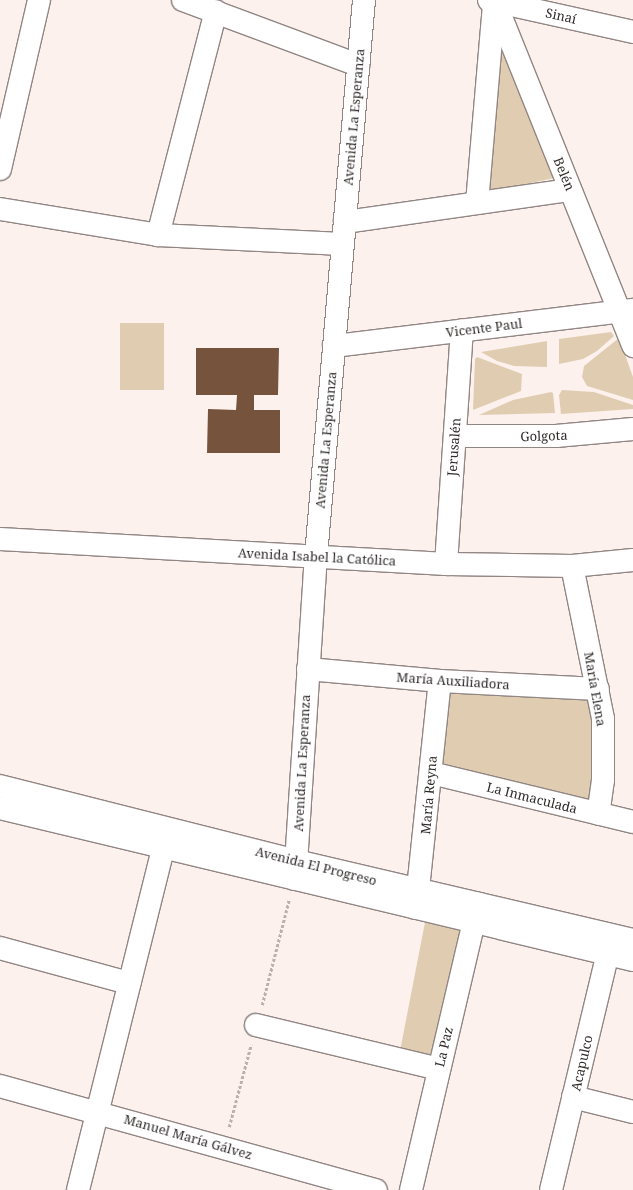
<!DOCTYPE html>
<meta charset="utf-8">
<style>
body{margin:0}
#map{position:relative;width:633px;height:1190px;overflow:hidden;background:#fdf1ee;font-family:"Noto Serif",serif}
div>[style]{position:absolute}
[style*='--x']{left:calc(var(--x)*1px);top:calc(var(--y)*1px);width:calc(var(--w)*1px);rotate:calc(var(--a)*1deg)}
.green>*{inset:0;background:#e0cdb1;transform-origin:0 0}
.building>*{inset:0;background:#75533d}
.path>*{height:2.5px;margin-top:-1.25px;transform-origin:0;background:repeating-linear-gradient(90deg,#bab0ae 0 3px,transparent 0 5px)}
.roads{filter:drop-shadow(1px 0 #918684) drop-shadow(-1px 0 #918684) drop-shadow(0 1px #918684) drop-shadow(0 -1px #918684)}
.street>*{height:22px;margin:-11px;padding:0 11px;transform-origin:11px;border-radius:11px;background:#fff}
.secondary>*{height:22px;margin:-11px;padding:0 11px;transform-origin:11px;border-radius:11px;background:#fff}
span{translate:-50% -50%;white-space:nowrap;text-align:center;line-height:1.15;-webkit-text-stroke:4px #fff;paint-order:stroke}
.street-label{font-size:13px;color:#2f2a2a}
</style>
<div id="map">
<div class="green">
<div style="clip-path:polygon(502px 36px,554px 178px,485px 193px)"></div>
<div style="left:120px;top:323px;width:44px;height:67px"></div>
<div style="clip-path:polygon(611px 332px,614px 336px,597px 351px,583px 359px,559px 364px,559px 339px)"></div>
<div style="clip-path:polygon(619px 338px,633px 377px,633px 400px,587px 386px,582px 377px,584px 366px)"></div>
<div style="clip-path:polygon(547px 341px,547px 367px,514px 366px,497px 361px,481px 352px)"></div>
<div style="clip-path:polygon(477px 357px,522px 374px,521px 391px,473px 410px,475px 359px)"></div>
<div style="clip-path:polygon(562px 390px,594px 392px,633px 405px,633px 409px,561px 414px,559px 395px)"></div>
<div style="clip-path:polygon(551px 392px,553px 393px,555px 413px,479px 415px,513px 400px)"></div>
<div style="clip-path:polygon(445px 687px,591px 695px,596px 750px,591px 805px,437px 767px)"></div>
<div style="left:427px;top:912px;width:43px;height:140px;rotate:11deg"></div>
</div>
<div class="building">
<div style="clip-path:polygon(196px 348px,279px 348px,278px 395px,254px 395px,254px 410px,280px 410px,280px 453px,207px 453px,208px 409px,236px 410px,237px 395px,196px 395px)"></div>
</div>
<div class="path">
<div style="--x:262;--y:1005;--w:108;--a:-75.6"></div>
<div style="--x:229;--y:1127;--w:85;--a:-75"></div>
</div>
<div class="roads">
<div class="street">
<div style="--x:183;--y:0;--w:187;--a:20.4"></div>
<div style="--x:489;--y:0;--w:148;--a:12.5"></div>
<div style="--x:495;--y:2;--w:371;--a:68.1"></div>
<div style="--x:0;--y:169;--w:173;--a:-77"></div>
<div style="--x:477;--y:203;--w:199;--a:-85.1"></div>
<div style="--x:0;--y:209;--w:160;--a:9.3"></div>
<div style="--x:158;--y:235;--w:184;--a:2.8"></div>
<div style="--x:345;--y:222;--w:227;--a:-8.1"></div>
<div style="--x:158;--y:235;--w:231;--a:-75.5"></div>
<div style="--x:334;--y:346;--w:301;--a:-6.9"></div>
<div style="--x:455;--y:436;--w:101;--a:0"></div>
<div style="--x:556;--y:436;--w:77;--a:-5.2"></div>
<div style="--x:0;--y:539;--w:447;--a:3.2"></div>
<div style="--x:446;--y:564;--w:126;--a:0.9"></div>
<div style="--x:572;--y:566;--w:61;--a:-5.6"></div>
<div style="--x:446;--y:564;--w:234;--a:-86.1"></div>
<div style="--x:572;--y:566;--w:156;--a:78.5"></div>
<div style="--x:603;--y:719;--w:61;--a:90"></div>
<div style="--x:603;--y:780;--w:34;--a:98"></div>
<div style="--x:308;--y:669;--w:133;--a:5.2"></div>
<div style="--x:440;--y:681;--w:158;--a:2.9"></div>
<div style="--x:431;--y:773;--w:208;--a:13.6"></div>
<div style="--x:295;--y:879;--w:324;--a:-86.3"></div>
<div style="--x:316;--y:556;--w:558;--a:-85.07"></div>
<div style="--x:416;--y:908;--w:228;--a:-84"></div>
<div style="--x:0;--y:948;--w:134;--a:15.2"></div>
<div style="--x:256;--y:1025;--w:188;--a:13.5"></div>
<div style="--x:0;--y:1086;--w:390;--a:15.5"></div>
<div style="--x:573;--y:1097;--w:62;--a:14"></div>
<div style="--x:78;--y:1190;--w:352;--a:-76"></div>
<div style="--x:411;--y:1190;--w:294;--a:-76.8"></div>
<div style="--x:551;--y:1190;--w:261;--a:-76.5"></div>
</div>
<div class="secondary">
<div style="--x:0;--y:786;--w:305;--a:14.2"></div>
<div style="--x:296;--y:861;--w:346;--a:13.2"></div>
<div style="--x:0;--y:808;--w:651;--a:13.5"></div>
</div>
</div>
<div class="street-label">
<span style="left:561px;top:16px;rotate:13deg">Sinaí</span>
<span style="left:354px;top:117px;rotate:-85deg">Avenida La Esperanza</span>
<span style="left:564px;top:174px;rotate:68deg">Belén</span>
<span style="left:484px;top:328px;rotate:-7deg">Vicente Paul</span>
<span style="left:544px;top:436px;rotate:-2deg">Golgota</span>
<span style="left:326px;top:440px;rotate:-85deg">Avenida La Esperanza</span>
<span style="left:454px;top:447px;rotate:-86deg">Jerusalén</span>
<span style="left:317px;top:557px;rotate:3deg">Avenida Isabel la Católica</span>
<span style="left:453px;top:681px;rotate:4deg">María Auxiliadora</span>
<span style="left:595px;top:689px;rotate:80deg">María Elena</span>
<span style="left:302px;top:763px;rotate:-87deg">Avenida La Esperanza</span>
<span style="left:429px;top:795px;rotate:-85deg">María Reyna</span>
<span style="left:532px;top:798px;rotate:14deg">La Inmaculada</span>
<span style="left:316px;top:866px;rotate:14deg">Avenida El Progreso</span>
<span style="left:444px;top:1047px;rotate:-77deg">La Paz</span>
<span style="left:582px;top:1063px;rotate:-77deg">Acapulco</span>
<span style="left:188px;top:1137px;rotate:16deg">Manuel María Gálvez</span>
</div>
</div>
